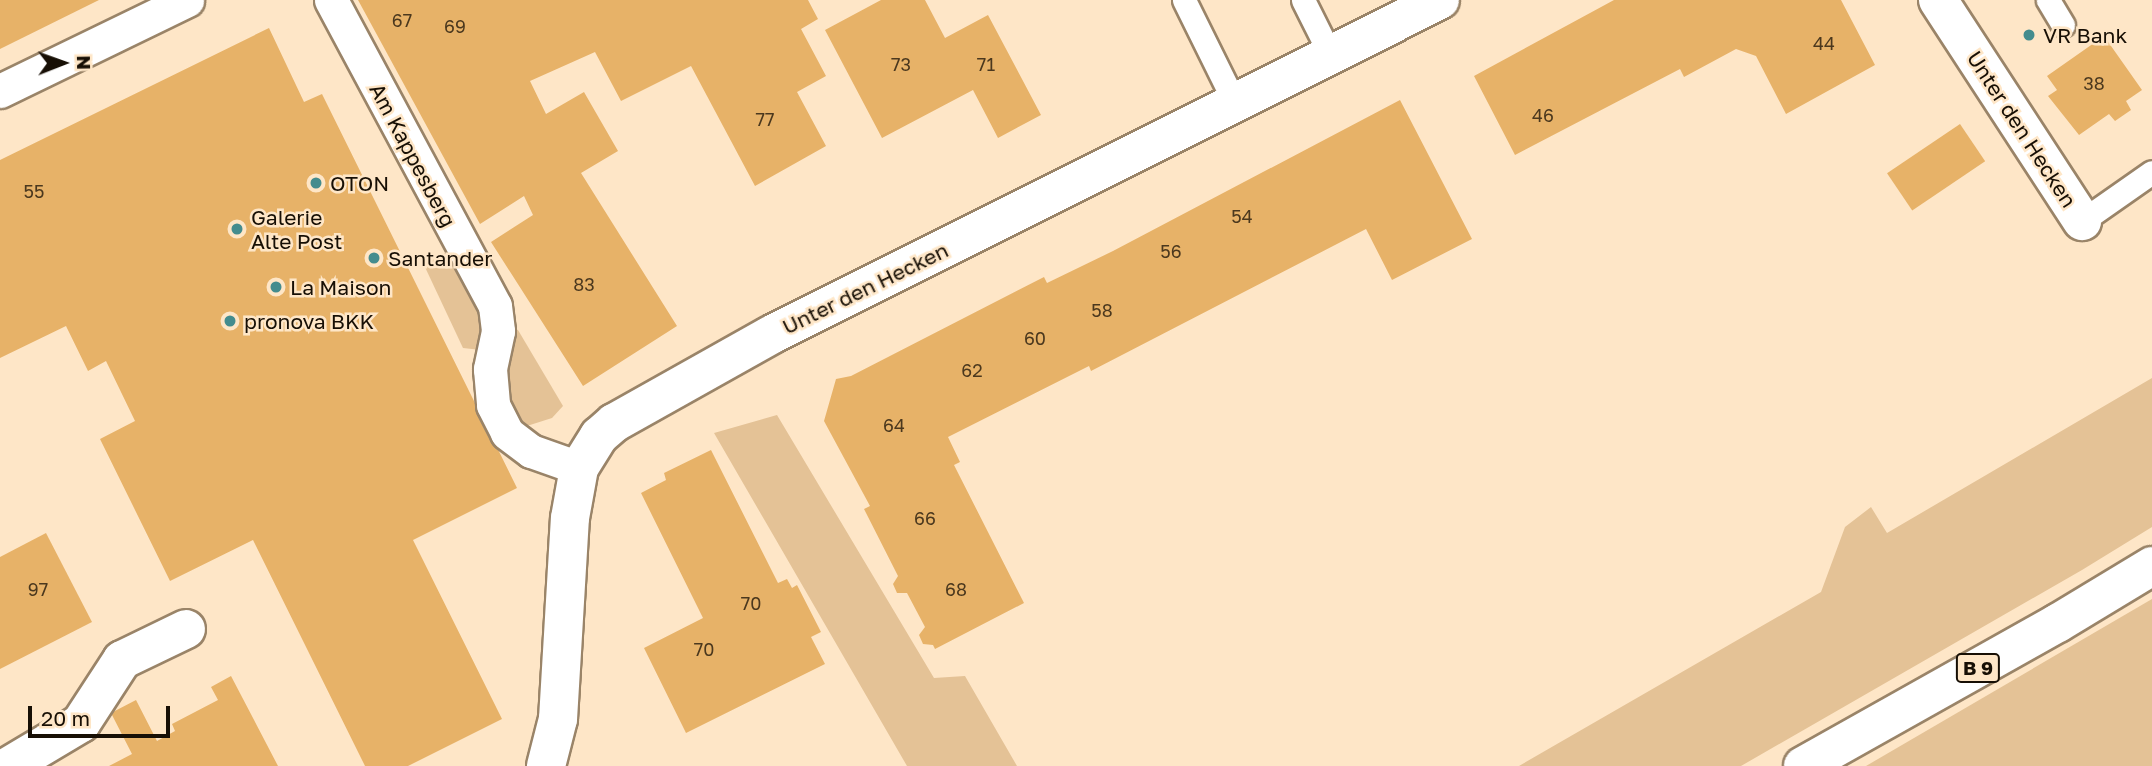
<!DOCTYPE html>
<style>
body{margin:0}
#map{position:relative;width:2152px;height:766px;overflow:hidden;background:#fee6c7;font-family:"Golos Text",sans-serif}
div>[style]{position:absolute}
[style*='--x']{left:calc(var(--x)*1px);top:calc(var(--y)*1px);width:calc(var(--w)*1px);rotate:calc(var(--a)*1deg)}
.green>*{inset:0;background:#e4c296}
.building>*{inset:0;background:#e7b268;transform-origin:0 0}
.roads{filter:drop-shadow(2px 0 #9a8468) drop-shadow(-2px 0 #9a8468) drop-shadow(0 2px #9a8468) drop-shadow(0 -2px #9a8468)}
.service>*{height:23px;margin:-11.5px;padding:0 11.5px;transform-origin:11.5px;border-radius:11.5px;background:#fff}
.pedestrian>*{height:33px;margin:-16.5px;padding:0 16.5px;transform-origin:16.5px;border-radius:16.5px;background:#fff}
.minor>*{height:38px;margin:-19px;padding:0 19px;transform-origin:19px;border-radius:19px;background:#fff}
.primary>*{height:38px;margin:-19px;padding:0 19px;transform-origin:19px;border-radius:19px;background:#fff}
.dots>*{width:19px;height:19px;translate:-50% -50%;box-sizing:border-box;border:4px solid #fee6c7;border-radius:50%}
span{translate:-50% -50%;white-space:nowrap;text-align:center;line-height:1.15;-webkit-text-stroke:5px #fee6c7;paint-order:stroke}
.number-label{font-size:18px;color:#4b381e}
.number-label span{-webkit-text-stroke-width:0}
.shield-label span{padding:2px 5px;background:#fee6c7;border:2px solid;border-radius:5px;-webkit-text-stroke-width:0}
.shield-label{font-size:19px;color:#170f05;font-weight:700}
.poi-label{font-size:21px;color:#170f05}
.left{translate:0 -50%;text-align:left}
.street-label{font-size:21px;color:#170f05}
.north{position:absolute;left:28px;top:28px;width:70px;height:70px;-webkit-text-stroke:5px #fee6c7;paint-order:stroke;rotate:89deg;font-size:19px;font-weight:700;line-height:28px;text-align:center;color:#170f05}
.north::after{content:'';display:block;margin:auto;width:24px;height:32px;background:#170f05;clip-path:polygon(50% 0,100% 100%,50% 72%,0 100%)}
.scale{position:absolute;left:28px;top:706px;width:142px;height:32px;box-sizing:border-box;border:4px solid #170f05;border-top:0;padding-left:9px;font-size:21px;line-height:24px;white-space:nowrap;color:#170f05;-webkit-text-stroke:5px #fee6c7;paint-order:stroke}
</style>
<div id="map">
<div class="green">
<div style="clip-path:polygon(448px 251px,484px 307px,481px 350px,463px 348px,424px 265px)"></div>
<div style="clip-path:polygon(511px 327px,518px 330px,563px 406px,552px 418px,530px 425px,518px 425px,511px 414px,502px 380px)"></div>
<div style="clip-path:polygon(2152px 378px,2152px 527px,2082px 570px,1741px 766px,1519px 766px,1821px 592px,1845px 527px,1871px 507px,1887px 533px)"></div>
<div style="clip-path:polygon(777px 415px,934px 678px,965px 676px,1017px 766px,907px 766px,714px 433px)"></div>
<div style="clip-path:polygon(2152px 599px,2152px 766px,1866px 766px)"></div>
</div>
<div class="building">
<div style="clip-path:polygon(0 0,99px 0,0 49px)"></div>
<div style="clip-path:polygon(358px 0,808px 0,818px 19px,801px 29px,826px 76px,797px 92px,826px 146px,755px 186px,691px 66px,621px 101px,595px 52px,530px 81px,546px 114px,584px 92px,618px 151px,581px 173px,677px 326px,583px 386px,491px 242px,533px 215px,524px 196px,480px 224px)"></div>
<div style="clip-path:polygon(881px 0,925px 0,945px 38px,988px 15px,1041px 115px,998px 138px,973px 90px,882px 138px,825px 30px)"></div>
<div style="clip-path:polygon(1614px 0,1841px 0,1875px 65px,1786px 114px,1756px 56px,1736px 49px,1684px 77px,1680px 69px,1515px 155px,1474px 76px)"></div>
<div style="clip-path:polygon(269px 28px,304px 102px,322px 94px,517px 488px,413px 540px,502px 719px,408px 766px,365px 766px,253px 540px,170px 581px,100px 439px,135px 421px,106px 361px,88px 371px,66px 326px,0 358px,0 160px)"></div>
<div style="clip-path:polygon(2104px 36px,2142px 90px,2126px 101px,2131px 110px,2115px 121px,2109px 114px,2079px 135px,2048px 96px,2057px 90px,2047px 76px)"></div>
<div style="clip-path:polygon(1400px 100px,1472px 239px,1392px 280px,1366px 229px,1091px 371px,1089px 366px,948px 437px,960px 462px,954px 465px,1024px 603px,935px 649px,933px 645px,923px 644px,919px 635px,925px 627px,907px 593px,897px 593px,893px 584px,898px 576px,864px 509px,870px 506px,824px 421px,836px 379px,851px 376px,1044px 277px,1047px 283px,1113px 251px)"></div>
<div style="left:1960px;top:124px;width:45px;height:88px;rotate:56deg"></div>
<div style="clip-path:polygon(711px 450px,778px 583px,787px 579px,792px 588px,797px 585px,821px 632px,811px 637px,825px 664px,686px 733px,644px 648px,703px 618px,641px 493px,666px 480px,664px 473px)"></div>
<div style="clip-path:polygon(46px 533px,92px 622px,0 669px,0 557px)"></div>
<div style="clip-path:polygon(231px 676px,278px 766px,109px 766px,132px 754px,111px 713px,136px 700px,157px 741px,175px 731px,172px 724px,218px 700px,211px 687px)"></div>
</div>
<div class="roads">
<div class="service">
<div style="--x:1184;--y:0;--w:117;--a:63.7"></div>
<div style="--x:1303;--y:0;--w:63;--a:63.4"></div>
<div style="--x:2048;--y:0;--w:29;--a:59"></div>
<div style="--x:2082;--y:221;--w:85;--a:-35"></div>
</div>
<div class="pedestrian">
<div style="--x:331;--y:0;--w:347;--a:61.8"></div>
<div style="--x:495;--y:306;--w:25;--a:83"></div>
<div style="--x:498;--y:331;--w:39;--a:102"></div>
<div style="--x:490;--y:369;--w:36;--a:85"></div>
<div style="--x:493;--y:405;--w:31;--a:63"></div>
<div style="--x:507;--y:433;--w:30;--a:37"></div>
<div style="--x:531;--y:451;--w:51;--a:19.5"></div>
<div style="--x:0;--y:91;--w:208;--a:-25.9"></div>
</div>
<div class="minor">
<div style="--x:1938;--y:0;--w:264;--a:56.9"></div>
<div style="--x:9;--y:766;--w:84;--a:-30.8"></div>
<div style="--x:81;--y:723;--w:75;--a:-56.9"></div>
<div style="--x:122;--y:660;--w:71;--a:-25.8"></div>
<div style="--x:546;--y:766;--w:49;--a:-75.7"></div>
<div style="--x:558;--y:719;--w:201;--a:-86.6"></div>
<div style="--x:570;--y:518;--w:51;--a:-79.8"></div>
<div style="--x:579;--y:468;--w:38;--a:-58"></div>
<div style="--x:599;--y:436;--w:20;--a:-41"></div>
<div style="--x:614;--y:423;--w:180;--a:-29.3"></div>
<div style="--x:771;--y:335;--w:748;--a:-26.6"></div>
</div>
<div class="primary">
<div style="--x:1803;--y:766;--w:292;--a:-29.3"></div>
<div style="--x:2058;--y:623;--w:110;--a:-31.2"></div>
</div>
</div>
<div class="dots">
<div style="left:2029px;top:35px;background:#448c8e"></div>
<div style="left:316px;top:183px;background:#448c8e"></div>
<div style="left:237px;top:229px;background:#448c8e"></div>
<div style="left:374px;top:258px;background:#448c8e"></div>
<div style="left:276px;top:287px;background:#448c8e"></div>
<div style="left:230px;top:321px;background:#448c8e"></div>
</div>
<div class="number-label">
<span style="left:402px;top:20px">67</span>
<span style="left:455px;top:26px">69</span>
<span style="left:1824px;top:43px">44</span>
<span style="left:901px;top:64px">73</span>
<span style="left:986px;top:64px">71</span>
<span style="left:2094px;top:83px">38</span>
<span style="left:1543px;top:115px">46</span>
<span style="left:765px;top:119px">77</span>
<span style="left:34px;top:191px">55</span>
<span style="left:1242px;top:216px">54</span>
<span style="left:1171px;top:251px">56</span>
<span style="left:584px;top:284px">83</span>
<span style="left:1102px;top:310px">58</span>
<span style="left:1035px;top:338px">60</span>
<span style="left:972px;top:370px">62</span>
<span style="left:894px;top:425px">64</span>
<span style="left:925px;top:518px">66</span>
<span style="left:38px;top:589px">97</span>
<span style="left:956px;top:589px">68</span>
<span style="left:751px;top:603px">70</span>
<span style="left:704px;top:649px">70</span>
</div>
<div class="shield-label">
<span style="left:1978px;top:668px">B 9</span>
</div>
<div class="poi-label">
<span class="left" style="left:2043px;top:35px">VR Bank</span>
<span class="left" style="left:330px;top:183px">OTON</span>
<span class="left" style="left:251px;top:229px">Galerie<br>Alte Post</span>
<span class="left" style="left:388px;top:258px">Santander</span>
<span class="left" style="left:290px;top:287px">La Maison</span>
<span class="left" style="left:244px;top:321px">pronova BKK</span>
</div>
<div class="street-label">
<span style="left:2022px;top:129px;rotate:57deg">Unter den Hecken</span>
<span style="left:413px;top:155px;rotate:62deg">Am Kappesberg</span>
<span style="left:865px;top:288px;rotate:-26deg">Unter den Hecken</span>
</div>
<div class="north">N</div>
<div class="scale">20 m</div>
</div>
